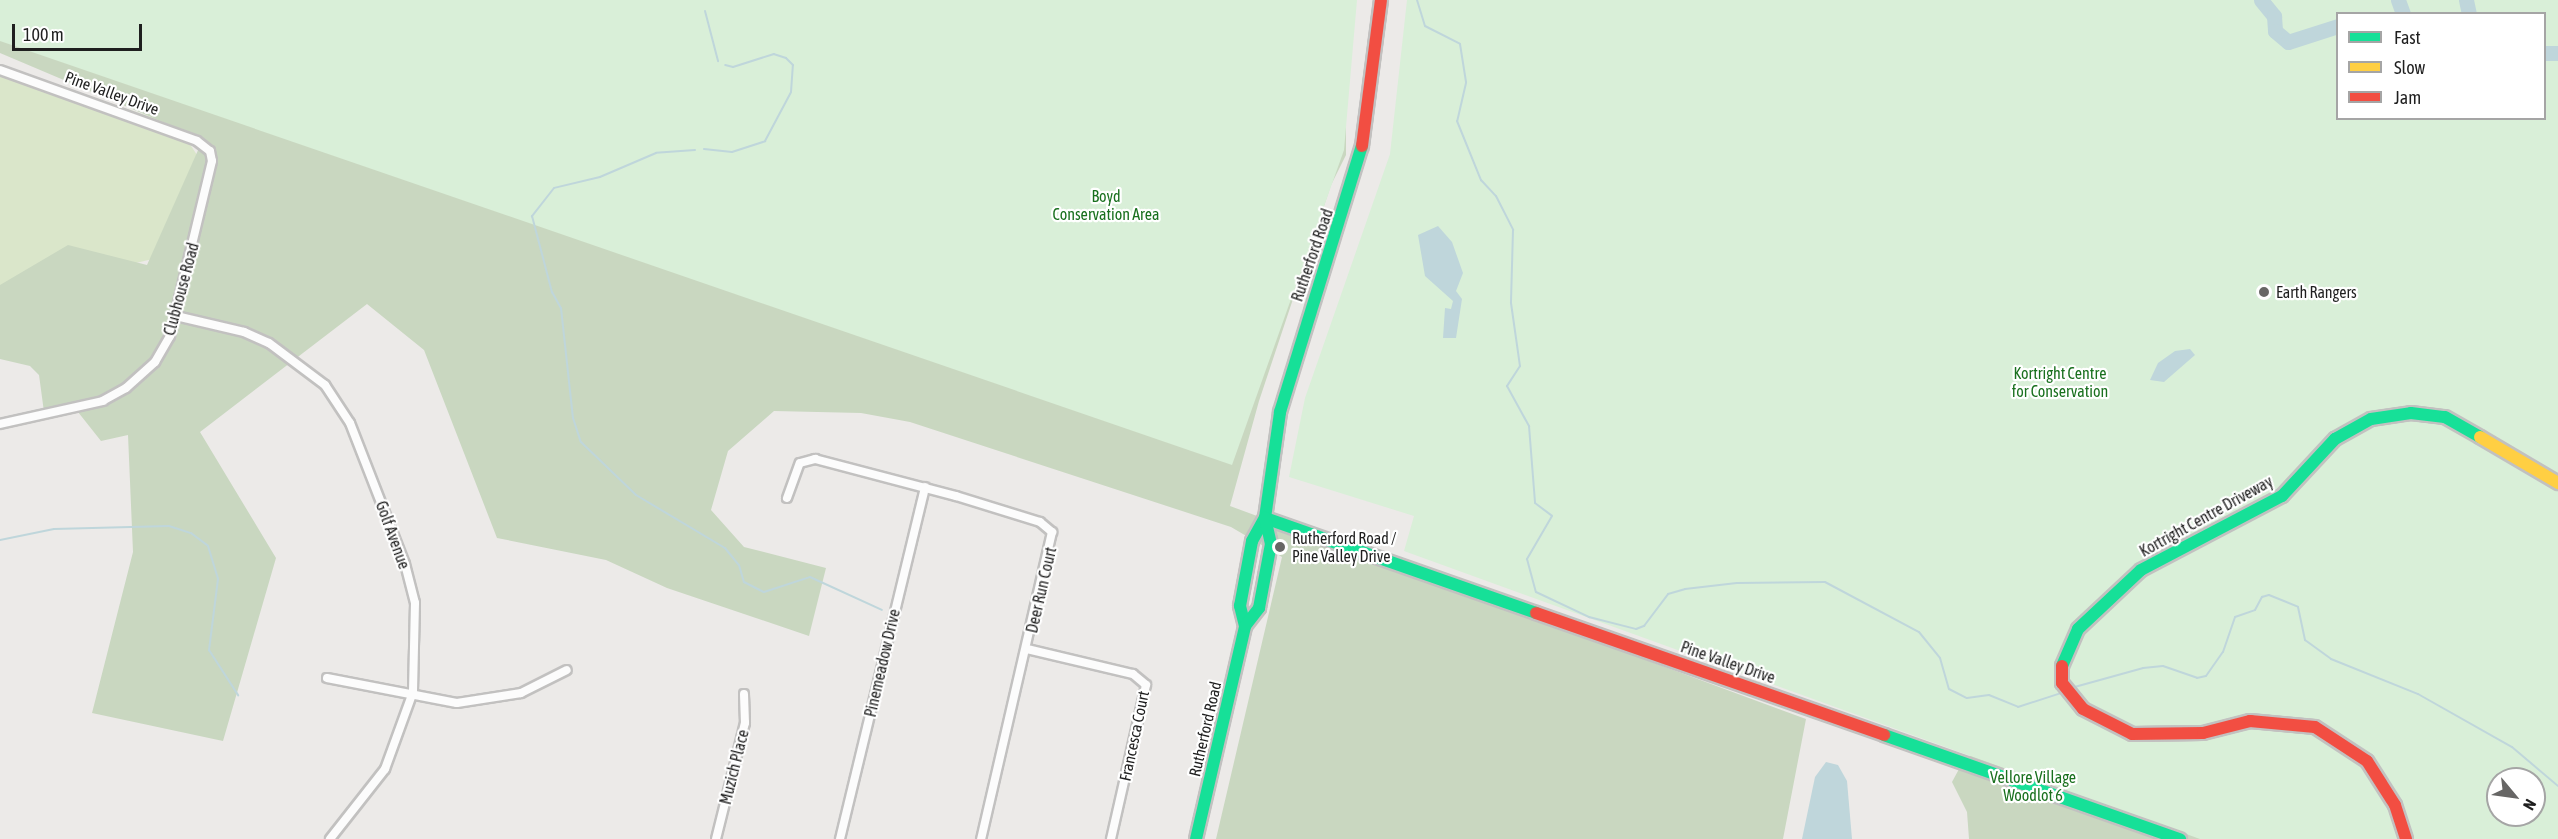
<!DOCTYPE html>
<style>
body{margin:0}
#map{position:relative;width:2558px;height:839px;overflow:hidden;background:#eceae8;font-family:"Asap Condensed",sans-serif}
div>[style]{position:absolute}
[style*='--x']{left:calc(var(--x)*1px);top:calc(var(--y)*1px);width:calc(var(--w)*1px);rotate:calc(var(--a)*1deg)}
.grass>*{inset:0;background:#dae6ca}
.forest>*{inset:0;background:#c9d7c0}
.park>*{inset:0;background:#d9efd8}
.water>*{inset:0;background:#bfd6db}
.stream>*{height:2px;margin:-1px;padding:0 1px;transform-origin:1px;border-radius:1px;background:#bfd6db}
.river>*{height:15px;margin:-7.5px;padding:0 7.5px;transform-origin:7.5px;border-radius:7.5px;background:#bfd6db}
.roads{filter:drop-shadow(2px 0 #c2c1c0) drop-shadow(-2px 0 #c2c1c0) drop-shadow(0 2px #c2c1c0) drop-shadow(0 -2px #c2c1c0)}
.street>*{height:8px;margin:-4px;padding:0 4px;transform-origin:4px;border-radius:4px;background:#fcfcfc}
.fast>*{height:12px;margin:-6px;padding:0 6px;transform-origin:6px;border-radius:6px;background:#16e098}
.slow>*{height:12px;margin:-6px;padding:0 6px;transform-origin:6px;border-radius:6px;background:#ffcf43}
.jam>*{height:12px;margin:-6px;padding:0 6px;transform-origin:6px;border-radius:6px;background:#f24e42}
.dots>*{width:16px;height:16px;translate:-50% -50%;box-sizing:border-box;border:3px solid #fff;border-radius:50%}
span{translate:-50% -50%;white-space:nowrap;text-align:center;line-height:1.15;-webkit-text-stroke:4.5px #fff;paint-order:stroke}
.street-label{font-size:16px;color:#1f1f1f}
.park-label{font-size:16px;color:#19701e}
.poi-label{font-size:16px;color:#1f1f1f}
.left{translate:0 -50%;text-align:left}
.legend{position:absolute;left:2336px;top:12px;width:210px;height:108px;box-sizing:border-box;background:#fff;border:2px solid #a5a5a5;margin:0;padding:8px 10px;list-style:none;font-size:18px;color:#1f1f1f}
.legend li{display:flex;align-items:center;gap:12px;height:30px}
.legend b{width:30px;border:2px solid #a5a5a5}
.north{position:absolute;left:2486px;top:767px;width:60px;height:60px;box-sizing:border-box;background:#fff;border:2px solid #a5a5a5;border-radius:50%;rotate:119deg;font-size:16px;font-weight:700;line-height:24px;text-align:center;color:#1f1f1f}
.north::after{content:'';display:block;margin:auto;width:21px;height:27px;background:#676665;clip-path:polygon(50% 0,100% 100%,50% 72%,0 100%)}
.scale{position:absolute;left:12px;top:24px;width:130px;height:27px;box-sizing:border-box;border:3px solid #1f1f1f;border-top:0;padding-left:8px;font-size:18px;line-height:21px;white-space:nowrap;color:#1f1f1f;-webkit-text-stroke:4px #fff;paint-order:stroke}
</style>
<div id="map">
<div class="grass">
<div style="clip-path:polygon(0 66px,178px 126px,199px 158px,169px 255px,78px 277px,0 306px)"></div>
</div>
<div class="forest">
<div style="clip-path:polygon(0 0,1346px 123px,1346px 155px,1331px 185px,1259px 401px,1230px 506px,1806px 719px,1783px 839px,1216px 839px,1282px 557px,1231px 527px,910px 422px,861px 413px,774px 411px,728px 451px,711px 510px,744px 547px,826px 568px,809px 636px,667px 588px,606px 560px,497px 538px,424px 350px,367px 304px,200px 432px,276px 558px,223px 741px,92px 713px,133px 552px,128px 435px,101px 441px,78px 412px,54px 416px,44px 412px,39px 375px,30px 366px,0 359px,0 285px,68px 245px,147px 265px,203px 139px,0 53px)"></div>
<div style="clip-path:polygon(2024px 732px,2287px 839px,1969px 839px,1967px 812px,1952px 782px,1965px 758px)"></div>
</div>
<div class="park">
<div style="clip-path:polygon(0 0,1357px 0,1344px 150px,1232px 465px,0 41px)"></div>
<div style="clip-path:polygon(evenodd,1407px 0,2558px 0,2558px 839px,2200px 839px,1404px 551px,1414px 516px,1289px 477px,1305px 398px,1390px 154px,1407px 0,2338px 14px,2544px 14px,2544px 118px,2338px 118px,2338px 14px,1407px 0,2498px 779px,2534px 779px,2534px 815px,2498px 815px,2498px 779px)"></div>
</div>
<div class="water">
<div style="clip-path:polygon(1438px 226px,1452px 242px,1463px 273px,1456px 291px,1462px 299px,1456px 338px,1443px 338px,1445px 308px,1451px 309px,1453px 301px,1425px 276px,1418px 235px)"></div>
<div style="clip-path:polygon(2175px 351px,2190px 349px,2195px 355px,2164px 382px,2150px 380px,2158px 363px)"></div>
<div style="clip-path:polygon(1826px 762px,1838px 765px,1847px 781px,1852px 839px,1802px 839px,1815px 777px)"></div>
</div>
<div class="stream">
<div style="--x:1417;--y:0;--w:27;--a:73"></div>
<div style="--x:1425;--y:26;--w:39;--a:27"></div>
<div style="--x:1460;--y:44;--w:39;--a:81"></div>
<div style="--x:1466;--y:83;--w:39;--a:103"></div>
<div style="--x:1457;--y:121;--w:64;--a:67.9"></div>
<div style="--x:1481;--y:180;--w:22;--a:47"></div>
<div style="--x:1496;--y:196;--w:38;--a:63"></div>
<div style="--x:1513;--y:230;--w:73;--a:91.6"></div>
<div style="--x:1511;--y:303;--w:64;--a:81.9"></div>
<div style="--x:1520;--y:366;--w:24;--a:123"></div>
<div style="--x:1507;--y:386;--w:46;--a:61.2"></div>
<div style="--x:1529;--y:426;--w:77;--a:85.5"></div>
<div style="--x:1535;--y:503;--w:21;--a:37"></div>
<div style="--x:1552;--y:516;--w:50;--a:120.2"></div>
<div style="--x:1527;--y:559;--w:34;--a:75"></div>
<div style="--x:1536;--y:592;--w:59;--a:25.3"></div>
<div style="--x:1589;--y:617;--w:49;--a:14.3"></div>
<div style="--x:1636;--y:629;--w:9;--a:-21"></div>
<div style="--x:1644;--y:626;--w:40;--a:-53"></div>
<div style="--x:1668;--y:594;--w:18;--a:-16"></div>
<div style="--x:1685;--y:589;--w:52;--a:-6.6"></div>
<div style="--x:1737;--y:583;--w:88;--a:-0.7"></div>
<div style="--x:1825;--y:582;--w:106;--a:28"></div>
<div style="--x:1919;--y:632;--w:33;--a:51"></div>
<div style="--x:1940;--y:658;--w:32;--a:74"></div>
<div style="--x:1949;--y:689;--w:20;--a:27"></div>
<div style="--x:1967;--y:698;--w:22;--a:-8"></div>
<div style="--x:1989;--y:695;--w:31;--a:22"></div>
<div style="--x:2018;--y:707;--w:45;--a:-18"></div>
<div style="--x:705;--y:11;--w:52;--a:75.4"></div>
<div style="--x:704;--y:149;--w:28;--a:6"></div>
<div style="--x:732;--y:152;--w:35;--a:-18"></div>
<div style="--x:765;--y:141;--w:55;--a:-62"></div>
<div style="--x:791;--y:92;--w:27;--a:-86"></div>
<div style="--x:793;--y:65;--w:10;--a:-135"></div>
<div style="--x:786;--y:58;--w:13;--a:-162"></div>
<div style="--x:774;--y:54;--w:43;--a:162.4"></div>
<div style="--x:733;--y:67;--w:8;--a:-166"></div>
<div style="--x:695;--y:150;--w:39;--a:176"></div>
<div style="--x:656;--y:153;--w:61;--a:156.8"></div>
<div style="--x:600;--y:177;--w:47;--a:166.6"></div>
<div style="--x:554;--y:188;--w:36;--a:128"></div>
<div style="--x:532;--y:216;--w:79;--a:75.3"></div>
<div style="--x:552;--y:292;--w:18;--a:61"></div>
<div style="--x:561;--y:308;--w:111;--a:83.8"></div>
<div style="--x:573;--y:418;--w:25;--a:72"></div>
<div style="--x:581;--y:442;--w:76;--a:43.9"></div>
<div style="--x:636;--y:495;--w:104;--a:30.8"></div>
<div style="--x:725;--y:548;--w:22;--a:51"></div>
<div style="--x:739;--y:565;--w:18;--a:74"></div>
<div style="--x:744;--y:582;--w:22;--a:27"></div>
<div style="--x:764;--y:592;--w:48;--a:-18.1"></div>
<div style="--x:810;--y:577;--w:79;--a:24.6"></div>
<div style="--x:0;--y:540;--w:55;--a:-11.5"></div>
<div style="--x:54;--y:529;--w:115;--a:-1.5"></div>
<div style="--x:169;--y:526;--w:23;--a:18"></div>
<div style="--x:191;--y:533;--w:21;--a:37"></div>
<div style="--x:208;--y:546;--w:34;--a:73"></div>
<div style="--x:218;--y:579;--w:72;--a:97.2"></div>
<div style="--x:209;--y:650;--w:54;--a:57.2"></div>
<div style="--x:2071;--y:688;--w:75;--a:-15.5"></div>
<div style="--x:2143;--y:668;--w:20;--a:-6"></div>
<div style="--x:2163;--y:666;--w:36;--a:19"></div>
<div style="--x:2197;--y:678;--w:9;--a:-13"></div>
<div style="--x:2206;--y:676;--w:29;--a:-55"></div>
<div style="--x:2223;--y:652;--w:37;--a:-71"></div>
<div style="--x:2235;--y:617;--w:21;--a:-19"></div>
<div style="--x:2255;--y:610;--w:15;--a:-62"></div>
<div style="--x:2262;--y:597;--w:7;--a:-16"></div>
<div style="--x:2269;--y:595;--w:31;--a:22"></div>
<div style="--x:2298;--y:607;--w:34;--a:78"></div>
<div style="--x:2305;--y:640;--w:32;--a:36"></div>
<div style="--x:2331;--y:659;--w:94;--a:21.9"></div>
<div style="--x:2418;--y:694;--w:108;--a:29.4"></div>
<div style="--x:2512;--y:747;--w:60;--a:40.3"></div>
</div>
<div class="river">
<div style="--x:2261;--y:0;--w:21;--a:51"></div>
<div style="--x:2274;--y:16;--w:15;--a:86"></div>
<div style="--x:2275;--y:31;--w:17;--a:40"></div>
<div style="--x:2288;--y:42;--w:52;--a:-17.7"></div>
<div style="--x:2398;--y:0;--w:15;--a:70"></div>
<div style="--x:2466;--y:0;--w:14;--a:78"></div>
<div style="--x:2544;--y:53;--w:14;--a:0"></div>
</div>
<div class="roads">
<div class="street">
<div style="--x:0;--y:70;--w:209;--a:19.8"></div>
<div style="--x:197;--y:141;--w:16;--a:38"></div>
<div style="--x:210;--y:151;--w:10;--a:79"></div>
<div style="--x:212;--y:161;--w:180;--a:103.5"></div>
<div style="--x:170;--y:336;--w:30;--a:120"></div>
<div style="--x:155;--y:362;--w:39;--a:138"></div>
<div style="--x:126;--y:388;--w:26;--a:151"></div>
<div style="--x:103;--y:401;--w:106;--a:167.4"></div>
<div style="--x:176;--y:316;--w:70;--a:13.2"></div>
<div style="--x:244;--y:332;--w:27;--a:24"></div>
<div style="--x:269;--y:343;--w:70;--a:36.9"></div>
<div style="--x:325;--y:385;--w:45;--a:56.7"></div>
<div style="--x:350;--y:423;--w:151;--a:68.7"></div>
<div style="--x:405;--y:564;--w:40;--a:75.6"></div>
<div style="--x:415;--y:603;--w:89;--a:91.3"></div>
<div style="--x:413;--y:692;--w:82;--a:110"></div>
<div style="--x:385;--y:769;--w:89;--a:128.2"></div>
<div style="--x:787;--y:498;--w:37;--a:-70"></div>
<div style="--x:800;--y:463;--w:16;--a:-15"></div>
<div style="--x:815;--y:459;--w:146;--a:14.7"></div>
<div style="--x:956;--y:496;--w:88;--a:17.2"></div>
<div style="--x:1040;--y:522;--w:16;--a:40"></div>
<div style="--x:1052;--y:532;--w:315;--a:103"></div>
<div style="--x:1027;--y:649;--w:109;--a:13.3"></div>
<div style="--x:1133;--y:674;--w:17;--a:40"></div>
<div style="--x:1146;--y:685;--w:158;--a:102.8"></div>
<div style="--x:327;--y:678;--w:132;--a:10.9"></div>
<div style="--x:457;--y:703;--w:65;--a:-8.9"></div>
<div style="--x:521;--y:693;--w:51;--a:-26.6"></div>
<div style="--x:716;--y:839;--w:120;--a:-76"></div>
<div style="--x:745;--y:723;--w:29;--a:-92"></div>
<div style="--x:840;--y:839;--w:362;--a:-76.4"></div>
</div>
<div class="fast">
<div style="--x:1265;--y:518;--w:287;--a:19.3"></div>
<div style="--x:1245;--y:626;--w:21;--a:-104"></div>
<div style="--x:1240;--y:606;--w:66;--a:-79.5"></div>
<div style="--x:1252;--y:541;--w:26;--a:-61"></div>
<div style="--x:1265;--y:518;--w:107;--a:-81.9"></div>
<div style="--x:1280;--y:412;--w:278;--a:-72.9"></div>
<div style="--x:2062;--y:666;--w:40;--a:-66.6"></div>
<div style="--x:2078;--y:629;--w:86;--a:-43.1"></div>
<div style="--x:2141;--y:570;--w:159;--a:-27.7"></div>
<div style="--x:2282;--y:496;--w:78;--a:-47.1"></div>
<div style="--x:2335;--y:439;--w:41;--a:-29.1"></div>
<div style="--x:2371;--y:419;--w:40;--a:-8.5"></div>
<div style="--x:2411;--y:413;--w:34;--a:7"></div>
<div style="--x:2445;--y:417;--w:40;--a:29.7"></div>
<div style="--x:1884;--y:735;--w:314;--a:19.4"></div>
<div style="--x:1196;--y:839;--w:219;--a:-77"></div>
<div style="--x:1245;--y:626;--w:23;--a:-52"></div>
<div style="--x:1259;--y:608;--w:65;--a:-79.4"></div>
<div style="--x:1271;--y:544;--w:27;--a:-103"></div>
</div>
<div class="slow">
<div style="--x:2480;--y:437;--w:91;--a:30.5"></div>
</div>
<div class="jam">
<div style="--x:1362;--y:146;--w:147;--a:-82.6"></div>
<div style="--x:1536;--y:613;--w:369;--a:19.3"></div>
<div style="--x:2062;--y:666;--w:17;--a:90"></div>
<div style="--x:2062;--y:683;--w:33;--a:51"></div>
<div style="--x:2083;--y:709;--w:55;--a:27"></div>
<div style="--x:2132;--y:734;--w:71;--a:-0.8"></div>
<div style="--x:2203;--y:733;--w:49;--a:-14.3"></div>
<div style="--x:2250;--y:721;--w:65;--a:5.3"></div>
<div style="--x:2315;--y:727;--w:62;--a:33.2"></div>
<div style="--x:2367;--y:761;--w:52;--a:57.5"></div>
<div style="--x:2395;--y:805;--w:36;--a:72"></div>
</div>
</div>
<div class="dots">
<div style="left:2264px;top:292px;background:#676665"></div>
<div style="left:1280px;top:547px;background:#676665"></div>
</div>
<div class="street-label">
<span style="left:112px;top:93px;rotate:20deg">Pine Valley Drive</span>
<span style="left:1312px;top:255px;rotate:-71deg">Rutherford Road</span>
<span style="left:181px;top:289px;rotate:-75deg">Clubhouse Road</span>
<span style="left:2206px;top:516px;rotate:-29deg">Kortright Centre Driveway</span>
<span style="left:393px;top:535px;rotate:70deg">Golf Avenue</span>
<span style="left:1041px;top:590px;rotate:-77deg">Deer Run Court</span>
<span style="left:1728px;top:662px;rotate:19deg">Pine Valley Drive</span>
<span style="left:882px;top:663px;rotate:-77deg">Pinemeadow Drive</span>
<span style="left:1205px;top:729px;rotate:-77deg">Rutherford Road</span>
<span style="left:1134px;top:736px;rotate:-78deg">Francesca Court</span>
<span style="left:734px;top:767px;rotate:-76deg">Muzich Place</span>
</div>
<div class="park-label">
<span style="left:1106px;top:205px">Boyd<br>Conservation Area</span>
<span style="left:2060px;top:382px">Kortright Centre<br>for Conservation</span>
<span style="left:2033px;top:786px">Vellore Village<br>Woodlot 6</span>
</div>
<div class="poi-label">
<span class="left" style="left:2276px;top:292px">Earth Rangers</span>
<span class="left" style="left:1292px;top:547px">Rutherford Road /<br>Pine Valley Drive</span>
</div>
<ul class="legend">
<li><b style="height:8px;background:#16e098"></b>Fast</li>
<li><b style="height:8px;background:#ffcf43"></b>Slow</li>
<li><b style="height:8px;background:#f24e42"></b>Jam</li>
</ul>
<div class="north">N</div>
<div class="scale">100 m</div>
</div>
